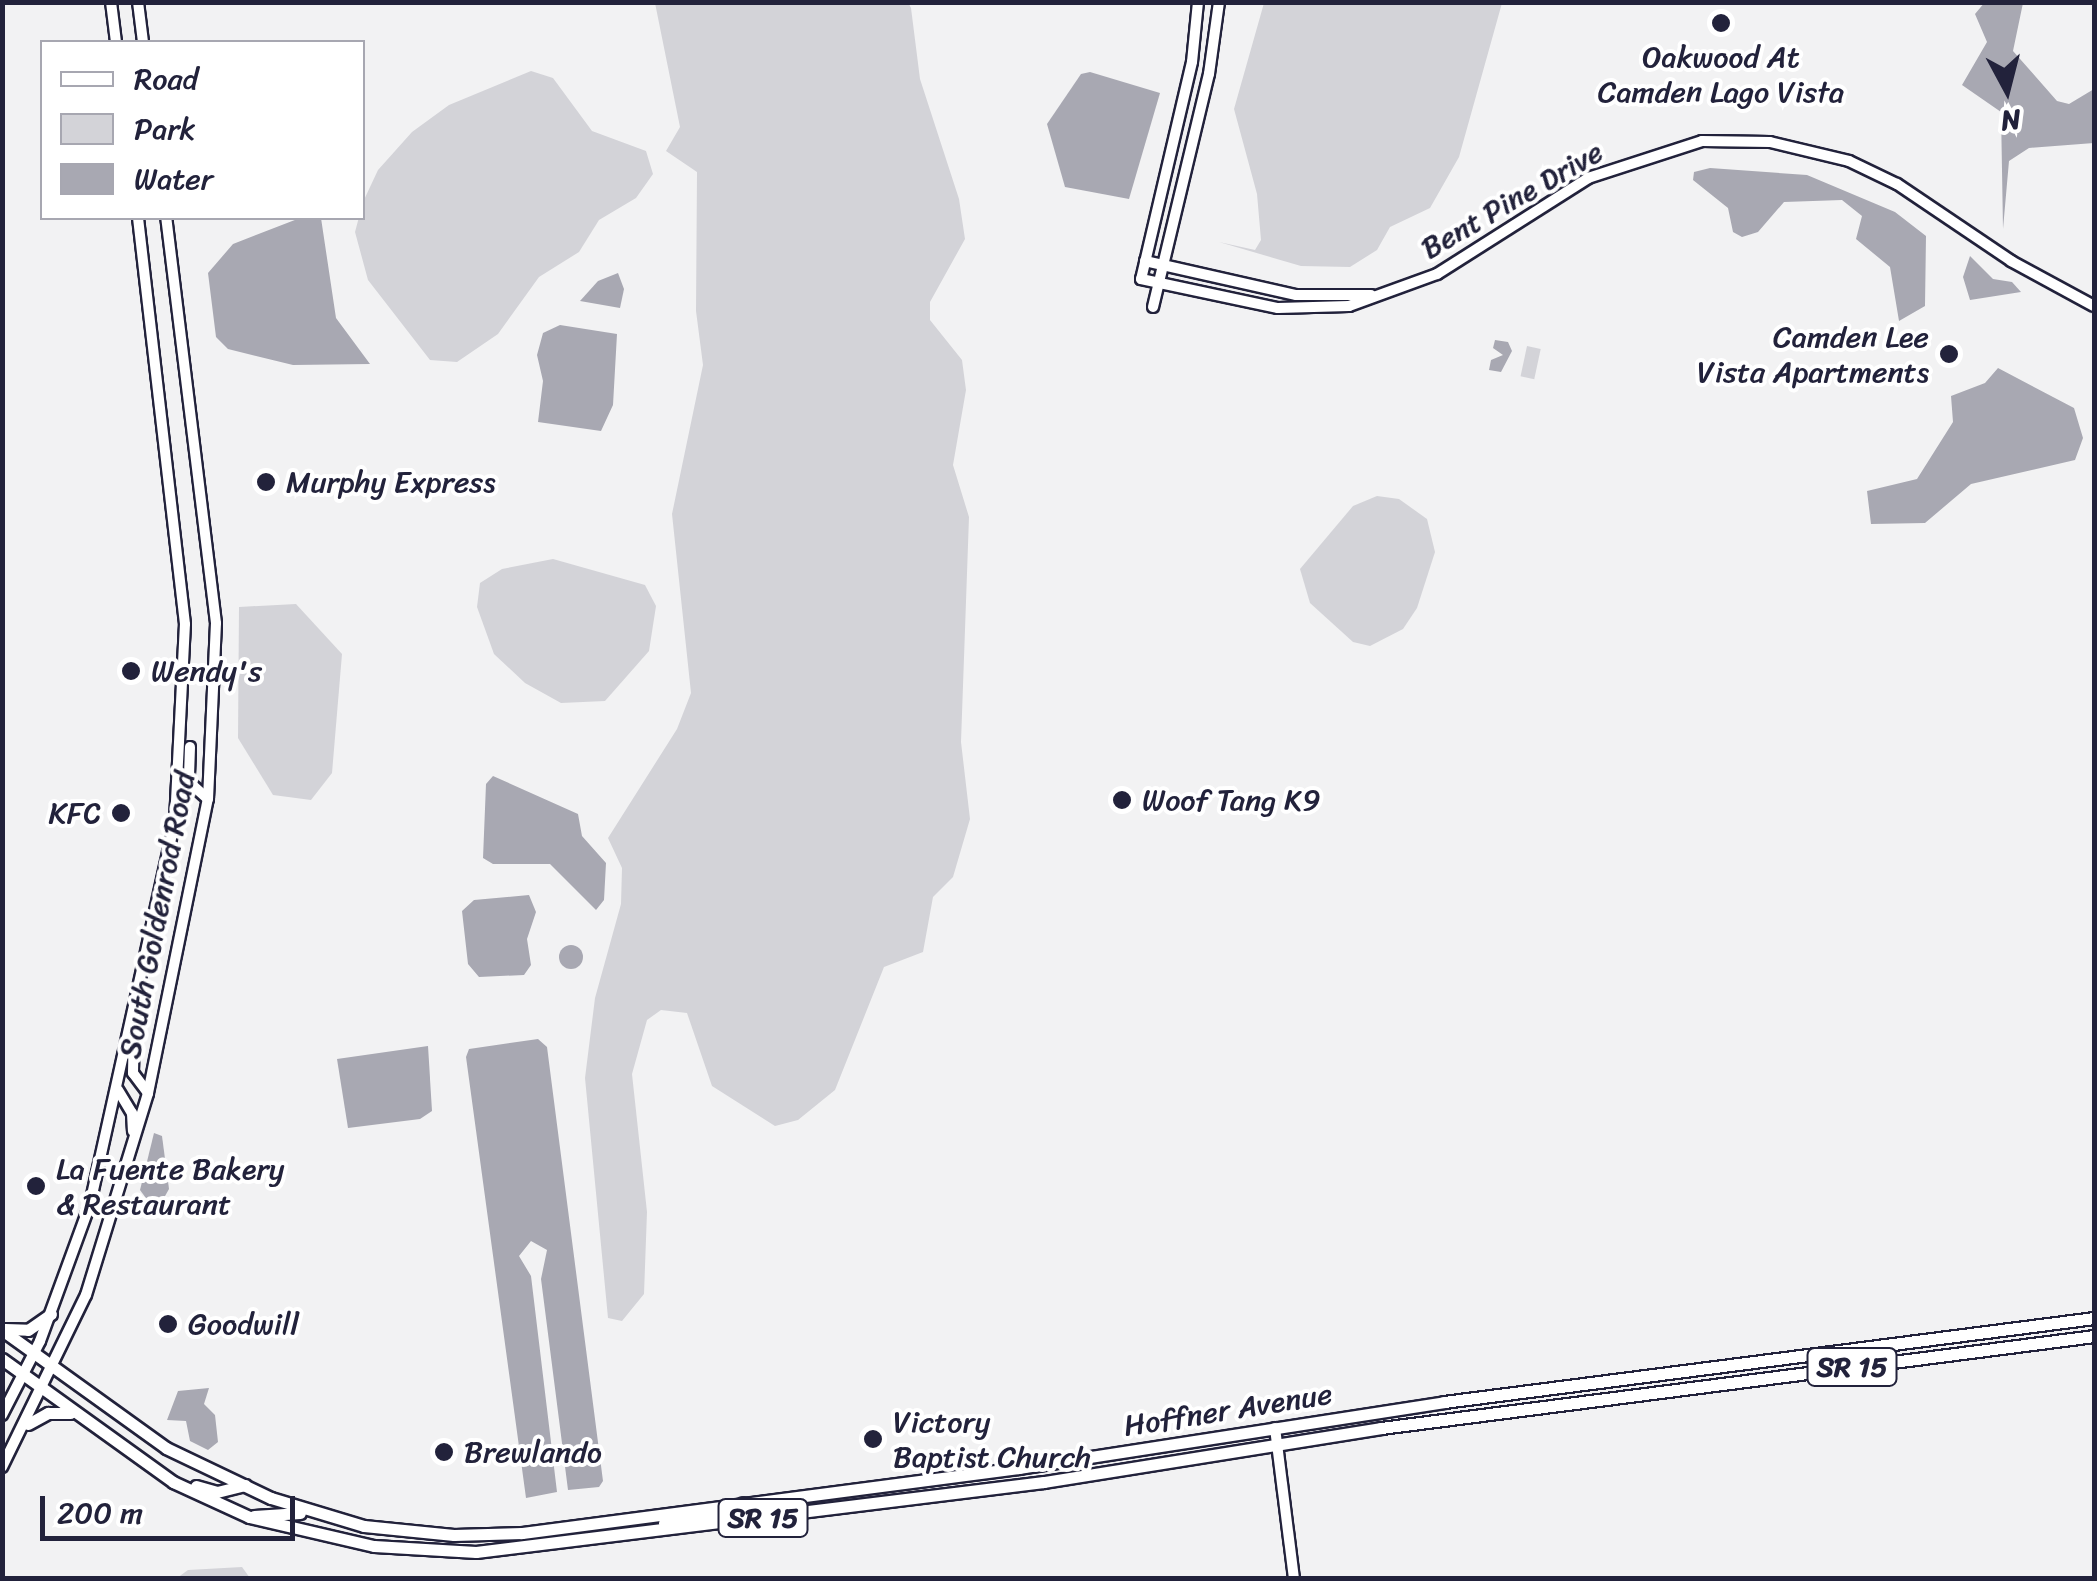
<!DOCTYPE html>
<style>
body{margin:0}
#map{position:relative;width:2097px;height:1581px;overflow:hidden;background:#f2f2f3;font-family:Sriracha,sans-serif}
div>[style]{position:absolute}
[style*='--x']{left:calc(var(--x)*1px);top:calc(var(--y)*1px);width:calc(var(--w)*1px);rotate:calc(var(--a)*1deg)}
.green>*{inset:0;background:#d3d3d8;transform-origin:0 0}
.water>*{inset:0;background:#a8a8b2}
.round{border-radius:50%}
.roads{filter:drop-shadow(2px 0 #22223b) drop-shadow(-2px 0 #22223b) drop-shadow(0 2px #22223b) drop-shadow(0 -2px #22223b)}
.secondary>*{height:10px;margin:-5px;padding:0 5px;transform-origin:5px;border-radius:5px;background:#fff}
.primary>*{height:11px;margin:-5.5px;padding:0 5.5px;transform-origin:5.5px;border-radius:5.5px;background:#fff}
.dots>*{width:28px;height:28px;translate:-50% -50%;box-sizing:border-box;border:5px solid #fff;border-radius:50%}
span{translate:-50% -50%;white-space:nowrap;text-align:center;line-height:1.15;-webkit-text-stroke:8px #fff;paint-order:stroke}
.shield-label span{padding:2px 8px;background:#fff;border:2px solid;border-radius:8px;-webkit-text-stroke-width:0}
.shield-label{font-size:28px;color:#22223b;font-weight:700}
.poi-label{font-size:30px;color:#22223b}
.right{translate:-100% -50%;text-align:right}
.left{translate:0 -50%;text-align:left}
.street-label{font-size:30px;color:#22223b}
.frame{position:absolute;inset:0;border:5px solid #22223b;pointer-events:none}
.legend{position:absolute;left:40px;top:40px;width:325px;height:180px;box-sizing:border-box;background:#fff;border:2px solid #a7a7b1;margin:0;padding:12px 18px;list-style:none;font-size:30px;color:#22223b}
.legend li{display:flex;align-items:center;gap:20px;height:50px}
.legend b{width:50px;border:2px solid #a7a7b1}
.north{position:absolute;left:1957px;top:40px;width:100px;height:100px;-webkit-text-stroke:8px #fff;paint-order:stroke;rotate:173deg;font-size:28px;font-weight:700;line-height:40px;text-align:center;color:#22223b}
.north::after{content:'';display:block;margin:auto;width:35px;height:45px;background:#22223b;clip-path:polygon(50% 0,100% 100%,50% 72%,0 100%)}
.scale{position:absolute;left:40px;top:1496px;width:255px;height:45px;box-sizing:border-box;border:5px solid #22223b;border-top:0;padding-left:12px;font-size:30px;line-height:35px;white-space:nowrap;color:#22223b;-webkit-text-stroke:8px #fff;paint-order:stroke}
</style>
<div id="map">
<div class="green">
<div style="clip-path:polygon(655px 3px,908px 2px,911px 8px,920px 79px,959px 199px,965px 239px,930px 302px,930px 320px,962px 360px,966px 390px,953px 465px,969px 517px,961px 742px,970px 819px,953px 877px,933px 897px,923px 952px,884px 967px,835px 1090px,798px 1120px,775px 1126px,712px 1086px,687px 1013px,661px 1010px,647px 1020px,632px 1074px,647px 1212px,644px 1294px,622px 1321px,608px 1318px,585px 1078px,595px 998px,621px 904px,622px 868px,608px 838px,677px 729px,691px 693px,672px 514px,703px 365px,696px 311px,697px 172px,666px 151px,680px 127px)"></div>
<div style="clip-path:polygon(1264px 3px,1502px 3px,1459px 157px,1430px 208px,1390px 227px,1377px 250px,1350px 267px,1301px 266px,1219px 242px,1255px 250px,1261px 240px,1257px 194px,1234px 109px)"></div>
<div style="clip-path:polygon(531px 71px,553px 78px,592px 131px,646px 151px,653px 174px,636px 198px,599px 220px,579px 252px,539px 277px,498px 334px,457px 362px,430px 360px,368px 280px,355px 232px,363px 202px,378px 170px,412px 132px,449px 105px)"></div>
<div style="left:1527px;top:346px;width:14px;height:31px;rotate:12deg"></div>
<div style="clip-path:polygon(1377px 496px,1399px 499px,1427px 519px,1435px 552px,1417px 608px,1403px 629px,1370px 646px,1353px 642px,1310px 603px,1300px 569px,1353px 506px)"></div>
<div style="clip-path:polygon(553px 559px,645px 585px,656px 606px,649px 651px,605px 701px,561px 703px,525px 683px,494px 654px,477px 607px,480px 583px,502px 569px)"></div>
<div style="clip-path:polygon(296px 604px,342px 654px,332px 773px,311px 800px,273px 795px,238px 738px,239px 607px)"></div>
<div style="clip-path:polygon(242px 1567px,250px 1578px,177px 1578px,188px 1570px)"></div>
</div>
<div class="water">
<div style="clip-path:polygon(1985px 2px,2023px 3px,2013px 51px,2057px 101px,2069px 104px,2094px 89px,2094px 143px,2029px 148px,2009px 161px,2003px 229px,2001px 112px,1962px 85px,1987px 42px,1975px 14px)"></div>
<div style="clip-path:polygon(1090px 72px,1160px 93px,1129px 199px,1065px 187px,1047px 124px,1081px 74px)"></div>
<div style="clip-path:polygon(1710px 168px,1807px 175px,1895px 212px,1926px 236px,1925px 306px,1899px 321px,1890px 267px,1856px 239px,1862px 216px,1842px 200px,1784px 202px,1758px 232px,1742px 237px,1733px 232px,1728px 208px,1693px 180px,1694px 172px)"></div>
<div style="clip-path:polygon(300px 218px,321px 218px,336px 318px,370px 364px,293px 365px,228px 349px,216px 337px,208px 273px,233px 244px)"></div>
<div style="clip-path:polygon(1970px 256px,1993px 279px,2012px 282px,2021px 292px,1970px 300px,1963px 277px)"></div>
<div style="clip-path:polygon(618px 273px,624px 289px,620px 308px,580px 301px,598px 281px)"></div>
<div style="clip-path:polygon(560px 325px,617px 334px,613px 405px,601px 431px,538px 422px,543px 381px,537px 355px,543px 333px)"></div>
<div style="clip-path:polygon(1495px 340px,1508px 342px,1512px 351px,1501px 372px,1489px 370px,1491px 360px,1503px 355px,1493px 348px)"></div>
<div style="clip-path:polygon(1998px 368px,2074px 408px,2083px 438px,2075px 460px,1971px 484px,1925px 523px,1871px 524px,1867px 491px,1917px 479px,1953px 422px,1951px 396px,1985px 383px)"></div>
<div style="clip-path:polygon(493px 776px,578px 814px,582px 836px,606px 863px,604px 900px,596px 910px,550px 864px,493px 864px,483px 858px,486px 784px)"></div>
<div style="clip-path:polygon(529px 895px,536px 912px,527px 939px,531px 965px,524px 975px,479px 977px,468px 964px,462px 911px,474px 900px)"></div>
<div class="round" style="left:559px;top:945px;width:24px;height:24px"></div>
<div style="clip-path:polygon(538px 1039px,547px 1047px,603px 1481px,599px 1487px,568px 1490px,541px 1279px,547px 1250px,531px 1241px,519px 1256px,531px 1276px,557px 1492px,526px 1498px,466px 1057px,469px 1049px)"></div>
<div style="clip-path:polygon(428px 1046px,432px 1111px,420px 1119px,348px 1128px,337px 1059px)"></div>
<div style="clip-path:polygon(154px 1133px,162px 1136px,169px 1189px,160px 1205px,151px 1205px,140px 1190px)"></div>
<div style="clip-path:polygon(209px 1388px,204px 1404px,215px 1415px,218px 1442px,208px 1450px,190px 1441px,186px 1421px,167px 1420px,178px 1391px)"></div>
</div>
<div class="roads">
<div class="secondary">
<div style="--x:111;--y:2;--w:40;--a:82.9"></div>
<div style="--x:138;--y:2;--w:40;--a:82.9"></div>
<div style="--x:1198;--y:2;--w:60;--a:95.7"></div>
<div style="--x:1192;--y:62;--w:223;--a:103.2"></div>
<div style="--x:1141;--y:279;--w:140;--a:12"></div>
<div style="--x:1278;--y:308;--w:71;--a:-1.6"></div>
<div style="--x:1349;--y:306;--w:94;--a:-20"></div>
<div style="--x:1437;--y:274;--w:179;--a:-32.4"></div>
<div style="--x:1588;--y:178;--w:120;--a:-18"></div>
<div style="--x:1702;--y:141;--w:68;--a:0.8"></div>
<div style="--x:1770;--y:142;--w:81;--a:13.5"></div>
<div style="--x:1849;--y:161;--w:53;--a:25.6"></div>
<div style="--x:1897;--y:184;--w:138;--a:34"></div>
<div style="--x:2011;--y:261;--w:94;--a:28.5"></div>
<div style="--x:1145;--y:261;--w:155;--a:12.7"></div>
<div style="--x:1296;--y:295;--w:75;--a:0"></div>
<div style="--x:1153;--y:307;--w:240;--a:-76.5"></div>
<div style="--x:1209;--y:74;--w:73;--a:-82.1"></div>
<div style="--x:190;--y:747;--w:35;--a:92"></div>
<div style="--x:189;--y:782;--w:25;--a:42"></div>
<div style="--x:134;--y:1025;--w:48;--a:91.2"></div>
<div style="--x:133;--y:1073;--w:25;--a:53"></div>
<div style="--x:118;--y:1090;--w:27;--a:59"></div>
<div style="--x:132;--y:1113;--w:18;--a:87"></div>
<div style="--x:2;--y:1415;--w:83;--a:-62.8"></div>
<div style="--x:40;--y:1341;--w:146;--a:-69.9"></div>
<div style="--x:90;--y:1204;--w:392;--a:-77.5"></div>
<div style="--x:175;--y:821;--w:197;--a:-87.1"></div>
<div style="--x:185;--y:624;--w:409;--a:-96.6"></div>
<div style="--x:1275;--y:1428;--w:151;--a:82.8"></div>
<div style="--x:2;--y:1467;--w:191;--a:-64"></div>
<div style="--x:86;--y:1295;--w:211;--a:-72.9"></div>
<div style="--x:148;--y:1093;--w:300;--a:-78.5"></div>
<div style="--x:208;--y:799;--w:176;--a:-87.4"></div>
<div style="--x:216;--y:623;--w:408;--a:-97"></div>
</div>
<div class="primary">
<div style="--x:5;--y:1329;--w:23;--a:2"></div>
<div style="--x:28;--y:1330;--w:28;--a:-35"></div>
<div style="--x:2;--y:1330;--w:202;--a:35.7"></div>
<div style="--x:166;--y:1448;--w:116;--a:25.5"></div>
<div style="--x:271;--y:1498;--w:97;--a:16.8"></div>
<div style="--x:364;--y:1526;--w:90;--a:5.7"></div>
<div style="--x:454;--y:1535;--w:68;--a:-1.7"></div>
<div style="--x:522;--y:1533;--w:501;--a:-7.45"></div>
<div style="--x:1019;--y:1468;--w:430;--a:-8.8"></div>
<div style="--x:1444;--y:1402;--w:655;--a:-7.36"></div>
<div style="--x:2;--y:1359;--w:211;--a:35.7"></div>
<div style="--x:173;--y:1482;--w:84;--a:24.7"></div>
<div style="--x:249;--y:1517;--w:128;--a:13.1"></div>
<div style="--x:374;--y:1546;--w:102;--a:3.4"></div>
<div style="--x:476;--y:1552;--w:572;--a:-7.03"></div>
<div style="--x:1044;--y:1482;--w:341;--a:-9.1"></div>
<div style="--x:1381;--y:1428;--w:719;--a:-7.35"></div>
<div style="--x:28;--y:1424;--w:23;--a:-29"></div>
<div style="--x:48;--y:1413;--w:22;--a:0"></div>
<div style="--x:196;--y:1486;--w:22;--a:16"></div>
<div style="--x:217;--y:1492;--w:29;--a:-14"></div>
<div style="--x:254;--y:1516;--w:46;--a:-3.7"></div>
<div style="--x:664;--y:1523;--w:71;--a:-8.1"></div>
<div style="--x:734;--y:1513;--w:13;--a:-48"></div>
</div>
</div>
<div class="dots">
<div style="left:1721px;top:23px;background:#22223b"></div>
<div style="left:1949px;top:354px;background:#22223b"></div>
<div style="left:266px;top:482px;background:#22223b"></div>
<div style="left:131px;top:671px;background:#22223b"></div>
<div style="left:1122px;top:800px;background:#22223b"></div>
<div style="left:121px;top:813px;background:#22223b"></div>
<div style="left:36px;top:1186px;background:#22223b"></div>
<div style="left:168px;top:1324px;background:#22223b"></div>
<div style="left:873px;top:1439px;background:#22223b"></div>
<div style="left:444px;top:1452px;background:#22223b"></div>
</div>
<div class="shield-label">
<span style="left:1852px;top:1367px">SR 15</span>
<span style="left:763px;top:1518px">SR 15</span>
</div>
<div class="poi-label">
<span style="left:1721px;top:74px">Oakwood At<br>Camden Lago Vista</span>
<span class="right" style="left:1929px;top:354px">Camden Lee<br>Vista Apartments</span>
<span class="left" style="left:286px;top:482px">Murphy Express</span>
<span class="left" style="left:151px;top:671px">Wendy's</span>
<span class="left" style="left:1142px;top:800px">Woof Tang K9</span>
<span class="right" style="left:101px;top:813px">KFC</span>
<span class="left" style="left:56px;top:1186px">La Fuente Bakery<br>&amp; Restaurant</span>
<span class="left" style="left:188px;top:1324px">Goodwill</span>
<span class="left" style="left:893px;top:1439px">Victory<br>Baptist Church</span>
<span class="left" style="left:464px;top:1452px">Brewlando</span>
</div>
<div class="street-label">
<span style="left:1512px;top:200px;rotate:-30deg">Bent Pine Drive</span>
<span style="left:157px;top:915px;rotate:-79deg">South Goldenrod Road</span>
<span style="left:1228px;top:1410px;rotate:-9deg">Hoffner Avenue</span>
</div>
<div class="frame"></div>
<ul class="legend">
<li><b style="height:12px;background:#fff"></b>Road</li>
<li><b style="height:28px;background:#d3d3d8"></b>Park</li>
<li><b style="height:28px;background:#a8a8b2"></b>Water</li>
</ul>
<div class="north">N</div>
<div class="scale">200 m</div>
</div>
